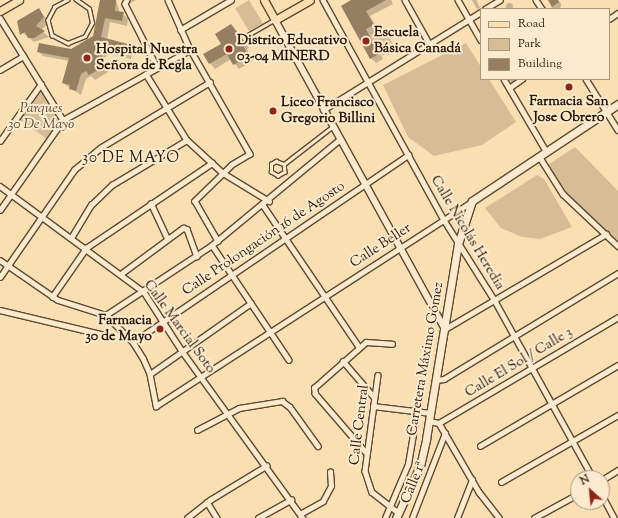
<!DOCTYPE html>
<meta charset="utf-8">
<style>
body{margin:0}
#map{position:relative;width:618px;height:518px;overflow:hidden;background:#fadfb3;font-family:"Sorts Mill Goudy",serif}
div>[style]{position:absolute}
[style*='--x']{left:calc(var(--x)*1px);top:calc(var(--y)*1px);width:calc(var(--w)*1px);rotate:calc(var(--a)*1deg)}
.green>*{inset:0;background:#d6bd96;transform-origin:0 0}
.shadow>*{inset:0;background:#0003}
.round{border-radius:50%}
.building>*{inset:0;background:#957f60}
.roads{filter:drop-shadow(1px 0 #5c4a31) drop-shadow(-1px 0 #5c4a31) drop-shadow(0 1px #5c4a31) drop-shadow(0 -1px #5c4a31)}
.service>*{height:2.5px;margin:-1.25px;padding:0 1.25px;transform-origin:1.25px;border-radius:1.25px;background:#fceace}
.minor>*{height:4.5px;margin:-2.25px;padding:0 2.25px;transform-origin:2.25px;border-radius:2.25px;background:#fceace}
.tertiary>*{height:6px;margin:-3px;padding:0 3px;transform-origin:3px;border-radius:3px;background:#fceace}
.secondary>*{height:7px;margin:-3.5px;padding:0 3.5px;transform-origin:3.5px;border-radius:3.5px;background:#fceace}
.primary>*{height:7px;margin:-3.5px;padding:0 3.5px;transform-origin:3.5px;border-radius:3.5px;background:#fadfb3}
.dots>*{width:11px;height:11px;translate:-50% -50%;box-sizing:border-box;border:2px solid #fceace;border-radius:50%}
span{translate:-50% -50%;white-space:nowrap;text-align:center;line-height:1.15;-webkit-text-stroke:4px #fceace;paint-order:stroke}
.poi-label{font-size:14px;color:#281806;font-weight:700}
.left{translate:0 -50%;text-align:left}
.right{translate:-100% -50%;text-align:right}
.park-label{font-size:14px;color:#5c4a31;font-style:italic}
.street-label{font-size:14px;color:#281806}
.neighbourhood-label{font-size:15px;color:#281806;letter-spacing:1px}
.legend{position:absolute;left:480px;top:8px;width:130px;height:72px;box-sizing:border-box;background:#fceace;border:1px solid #a7967e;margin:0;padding:5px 7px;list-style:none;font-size:12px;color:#281806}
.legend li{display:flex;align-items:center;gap:8px;height:20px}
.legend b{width:20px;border:1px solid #a7967e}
.north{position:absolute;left:570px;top:470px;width:40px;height:40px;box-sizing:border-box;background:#fceace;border:1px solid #a7967e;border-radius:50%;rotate:333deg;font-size:11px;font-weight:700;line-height:16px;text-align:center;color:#281806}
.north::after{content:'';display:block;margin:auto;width:14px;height:18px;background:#8f2418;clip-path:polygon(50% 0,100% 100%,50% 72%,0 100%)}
</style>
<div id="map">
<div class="green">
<div style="left:249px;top:0;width:27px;height:16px;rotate:59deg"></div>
<div style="left:383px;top:26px;width:26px;height:15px;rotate:61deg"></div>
<div style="clip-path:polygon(466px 43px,481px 67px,481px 79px,489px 79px,516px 122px,482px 145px,434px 156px,408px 137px,383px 85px)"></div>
<div style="clip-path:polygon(42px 91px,61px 121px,47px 139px,20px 120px)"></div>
<div style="clip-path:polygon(575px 147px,618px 191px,618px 243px,568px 196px,546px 166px)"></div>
<div style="clip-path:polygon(537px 175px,544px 179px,572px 227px,540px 239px,522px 237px,501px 228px,485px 208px)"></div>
</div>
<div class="shadow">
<div style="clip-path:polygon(100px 0,116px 0,120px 13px,128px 18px,127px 26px,110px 22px,107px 40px,128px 45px,133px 50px,131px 59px,110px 54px,104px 58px,111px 70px,95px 80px,91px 76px,86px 79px,81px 95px,63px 83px,69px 61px,43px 56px,38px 51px,71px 50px,94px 37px)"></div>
<div style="clip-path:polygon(122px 0,136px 0,127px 5px)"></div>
<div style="clip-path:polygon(353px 0,391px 0,393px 4px,370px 16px,378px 30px,370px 34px,383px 59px,376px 63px,371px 58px)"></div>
<div style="clip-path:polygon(472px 0,476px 0,480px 8px,477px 9px)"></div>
<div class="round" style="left:551px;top:0;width:10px;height:10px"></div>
<div class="round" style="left:505.5px;top:2.5px;width:7px;height:7px"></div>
<div style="clip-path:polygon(39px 9px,49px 23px,41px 30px,49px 37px,34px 42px,18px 29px)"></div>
<div style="clip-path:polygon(231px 25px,249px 48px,247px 49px,253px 61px,239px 69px,231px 59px,215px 69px,210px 63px)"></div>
<div style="clip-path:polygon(508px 79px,518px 79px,512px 83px)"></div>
</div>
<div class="building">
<div style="clip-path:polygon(100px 0,116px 0,115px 11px,124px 12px,122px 21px,105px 18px,101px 37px,128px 44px,126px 55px,105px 50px,100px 53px,107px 65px,89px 75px,86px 71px,81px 74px,76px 91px,69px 89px,70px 85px,62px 83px,69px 58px,37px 52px,39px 43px,71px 49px,93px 36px)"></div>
<div style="clip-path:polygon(351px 0,386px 0,366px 11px,374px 25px,366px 29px,379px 54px,370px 59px,341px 6px)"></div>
<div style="clip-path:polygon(548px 0,558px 0,559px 2px,552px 7px)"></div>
<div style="clip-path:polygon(39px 8px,44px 17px,36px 26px,45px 31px,34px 38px,28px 38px,25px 32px,20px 35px,17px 21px)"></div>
<div style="clip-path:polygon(231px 24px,245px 42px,242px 44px,249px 56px,233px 65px,227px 54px,209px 64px,203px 54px,221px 44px,215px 34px)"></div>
</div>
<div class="roads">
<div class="service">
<div style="--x:68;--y:0;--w:15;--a:152"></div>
<div style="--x:55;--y:7;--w:15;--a:118"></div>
<div style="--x:48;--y:20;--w:16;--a:75"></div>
<div style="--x:52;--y:35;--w:18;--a:27"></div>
<div style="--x:68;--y:43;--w:18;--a:-22"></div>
<div style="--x:85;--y:36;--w:15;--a:-62"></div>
<div style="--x:92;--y:23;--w:14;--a:-102"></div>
<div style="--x:89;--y:9;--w:16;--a:-145"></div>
<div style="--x:246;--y:36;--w:32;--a:-30"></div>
<div style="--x:276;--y:161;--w:9;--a:21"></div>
<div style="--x:284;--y:164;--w:8;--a:83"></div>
<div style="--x:285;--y:172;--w:8;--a:150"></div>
<div style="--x:278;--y:176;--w:8;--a:-150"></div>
<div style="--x:271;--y:172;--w:8;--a:-90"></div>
<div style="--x:271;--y:164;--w:6;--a:-31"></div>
<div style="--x:284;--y:164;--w:61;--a:-37.6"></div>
</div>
<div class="minor">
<div style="--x:127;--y:0;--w:4;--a:117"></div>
<div style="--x:125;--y:4;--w:71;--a:63.1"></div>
<div style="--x:168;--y:0;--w:51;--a:65.9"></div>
<div style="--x:189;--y:47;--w:123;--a:60.3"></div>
<div style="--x:250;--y:154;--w:21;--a:149"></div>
<div style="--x:232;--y:165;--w:52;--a:135.8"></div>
<div style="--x:195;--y:201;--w:46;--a:60.1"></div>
<div style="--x:323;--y:0;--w:251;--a:61.2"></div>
<div style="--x:444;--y:220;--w:96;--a:57.8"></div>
<div style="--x:495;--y:301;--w:202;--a:61"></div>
<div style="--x:405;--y:0;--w:51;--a:60.9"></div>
<div style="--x:458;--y:0;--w:46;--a:60.1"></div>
<div style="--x:536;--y:0;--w:11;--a:56"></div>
<div style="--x:485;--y:9;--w:17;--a:-31"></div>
<div style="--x:0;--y:18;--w:120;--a:58.3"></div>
<div style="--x:609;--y:19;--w:11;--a:-34"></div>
<div style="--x:180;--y:30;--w:59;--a:-30.5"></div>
<div style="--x:0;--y:70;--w:27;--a:-31"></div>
<div style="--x:146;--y:74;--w:78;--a:58.2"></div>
<div style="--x:187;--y:140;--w:49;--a:42.5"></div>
<div style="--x:223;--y:173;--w:54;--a:31.3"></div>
<div style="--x:504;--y:79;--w:83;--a:59.7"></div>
<div style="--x:586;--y:79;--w:60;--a:57.9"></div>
<div style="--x:509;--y:88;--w:16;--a:-35"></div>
<div style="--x:323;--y:110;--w:186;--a:-31.8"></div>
<div style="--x:0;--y:141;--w:70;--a:-54.3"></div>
<div style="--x:539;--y:156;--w:45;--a:57.7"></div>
<div style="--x:563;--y:194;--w:76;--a:43.4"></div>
<div style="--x:0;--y:186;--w:179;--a:36.4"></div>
<div style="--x:144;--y:292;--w:70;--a:57.2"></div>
<div style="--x:182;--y:351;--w:206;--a:54.1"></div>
<div style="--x:151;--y:203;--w:38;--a:65"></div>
<div style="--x:263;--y:205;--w:171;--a:55.9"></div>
<div style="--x:0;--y:210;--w:110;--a:-55"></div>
<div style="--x:63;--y:120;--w:145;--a:-28.9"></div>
<div style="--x:71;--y:238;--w:39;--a:-59"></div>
<div style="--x:91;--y:205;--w:29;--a:-44"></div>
<div style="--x:112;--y:185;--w:87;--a:-31"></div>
<div style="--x:212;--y:245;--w:138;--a:56.2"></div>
<div style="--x:0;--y:260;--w:70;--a:34.6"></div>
<div style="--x:58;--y:300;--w:50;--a:17.4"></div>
<div style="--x:106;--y:315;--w:38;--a:45"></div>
<div style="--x:133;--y:342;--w:19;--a:58"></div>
<div style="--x:143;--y:358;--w:17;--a:66"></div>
<div style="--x:150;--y:374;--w:33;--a:79"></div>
<div style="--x:156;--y:406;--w:375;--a:-32.9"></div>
<div style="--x:122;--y:273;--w:76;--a:-36.4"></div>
<div style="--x:183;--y:228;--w:4;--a:14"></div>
<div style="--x:187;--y:229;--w:29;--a:70"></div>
<div style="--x:0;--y:277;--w:130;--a:-55.3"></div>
<div style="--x:74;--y:170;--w:34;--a:-40"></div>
<div style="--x:100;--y:148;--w:128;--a:-31"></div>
<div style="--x:52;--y:297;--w:60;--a:-55.2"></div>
<div style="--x:86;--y:248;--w:152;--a:-34"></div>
<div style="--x:0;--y:310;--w:104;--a:13.4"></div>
<div style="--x:106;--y:315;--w:127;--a:-33.4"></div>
<div style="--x:212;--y:245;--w:165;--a:-39.6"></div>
<div style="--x:445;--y:329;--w:187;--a:-30.5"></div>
<div style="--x:133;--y:342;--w:333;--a:-34.2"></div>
<div style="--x:343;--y:361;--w:48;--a:49.3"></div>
<div style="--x:150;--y:374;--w:123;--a:-35.1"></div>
<div style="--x:378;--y:375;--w:97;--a:97.7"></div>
<div style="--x:365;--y:471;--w:22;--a:72"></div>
<div style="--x:372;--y:492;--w:34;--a:38"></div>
<div style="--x:436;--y:380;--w:8;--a:-7"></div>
<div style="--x:444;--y:379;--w:204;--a:-31.3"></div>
<div style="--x:373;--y:406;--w:58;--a:6.9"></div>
<div style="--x:429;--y:421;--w:10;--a:11"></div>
<div style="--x:439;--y:423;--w:208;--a:-30.6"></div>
<div style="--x:439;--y:423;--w:80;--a:59.9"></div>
<div style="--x:479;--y:492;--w:33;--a:52"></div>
<div style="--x:197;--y:430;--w:47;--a:-27.6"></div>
<div style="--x:239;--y:408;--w:44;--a:-9.2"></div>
<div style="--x:282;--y:401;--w:10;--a:37"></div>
<div style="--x:290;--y:407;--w:48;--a:54.3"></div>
<div style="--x:480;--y:446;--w:160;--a:-30.4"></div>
<div style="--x:365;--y:452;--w:77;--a:-130.8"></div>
<div style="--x:315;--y:394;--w:6;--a:-99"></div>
<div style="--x:314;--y:388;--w:69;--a:-41.5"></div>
<div style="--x:366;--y:342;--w:26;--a:4"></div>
<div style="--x:602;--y:480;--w:19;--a:-32"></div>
<div style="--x:501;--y:482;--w:135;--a:-29.8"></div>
<div style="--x:602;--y:495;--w:26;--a:62"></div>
<div style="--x:207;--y:502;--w:19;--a:58"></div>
<div style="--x:300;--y:514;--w:26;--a:-29"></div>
<div style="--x:323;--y:501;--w:17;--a:-62"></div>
<div style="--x:331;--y:486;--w:14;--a:-94"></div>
<div style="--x:187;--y:518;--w:29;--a:-38"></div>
<div style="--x:210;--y:500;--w:66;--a:-31.3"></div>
<div style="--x:258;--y:518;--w:38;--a:-29"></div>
<div style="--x:385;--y:518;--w:59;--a:-66.9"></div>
<div style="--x:408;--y:464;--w:78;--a:-80.4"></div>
<div style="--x:412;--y:518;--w:91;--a:-68.8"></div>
<div style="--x:457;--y:518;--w:41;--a:-68.5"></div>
<div style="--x:534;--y:518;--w:50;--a:-28.6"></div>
</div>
<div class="tertiary">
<div style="--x:275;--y:20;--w:353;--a:61.2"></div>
</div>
<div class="secondary">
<div style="--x:396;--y:518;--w:57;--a:-65.2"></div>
<div style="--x:420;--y:466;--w:28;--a:-77"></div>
<div style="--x:426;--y:439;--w:198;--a:-80.7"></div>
<div style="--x:458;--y:244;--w:45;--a:-72"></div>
<div style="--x:472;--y:201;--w:175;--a:-33.6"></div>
</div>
<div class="primary">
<div style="--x:264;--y:0;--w:23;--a:61"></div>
<div style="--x:275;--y:20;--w:40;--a:-29.7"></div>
<div style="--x:0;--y:11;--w:22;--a:-30"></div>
</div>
</div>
<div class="dots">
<div style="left:366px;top:41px;background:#8f2418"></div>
<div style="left:229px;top:49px;background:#8f2418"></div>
<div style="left:87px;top:58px;background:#8f2418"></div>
<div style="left:569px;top:87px;background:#8f2418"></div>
<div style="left:273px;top:111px;background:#8f2418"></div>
<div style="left:160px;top:329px;background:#8f2418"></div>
</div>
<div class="poi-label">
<span class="left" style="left:374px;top:41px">Escuela<br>Básica Canadá</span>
<span class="left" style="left:237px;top:49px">Distrito Educativo<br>03-04 MINERD</span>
<span class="left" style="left:96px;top:58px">Hospital Nuestra<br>Señora de Regla</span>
<span style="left:569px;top:110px">Farmacia San<br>Jose Obrero</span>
<span class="left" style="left:281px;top:111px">Liceo Francisco<br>Gregorio Billini</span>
<span class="right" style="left:152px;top:329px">Farmacia<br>30 de Mayo</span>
</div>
<div class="park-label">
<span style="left:41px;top:117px">Parques<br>30 De Mayo</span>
</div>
<div class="street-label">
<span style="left:467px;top:233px;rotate:59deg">Calle Nicolás Heredia</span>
<span style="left:264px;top:239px;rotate:-34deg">Calle Prolongación 16 de Agosto</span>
<span style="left:381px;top:246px;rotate:-33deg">Calle Beller</span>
<span style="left:179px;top:327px;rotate:54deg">Calle Marcial Soto</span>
<span style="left:426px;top:359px;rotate:-80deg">Carretera Máximo Gómez</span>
<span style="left:519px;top:363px;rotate:-31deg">Calle El Sol / Calle 3</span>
<span style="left:360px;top:425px;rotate:-83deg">Calle Central</span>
<span style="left:414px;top:483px;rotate:-68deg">Calle 1ª</span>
</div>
<div class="neighbourhood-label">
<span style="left:131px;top:159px">30 DE MAYO</span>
</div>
<ul class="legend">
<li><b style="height:5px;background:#fadfb3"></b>Road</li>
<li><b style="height:11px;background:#d6bd96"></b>Park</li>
<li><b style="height:11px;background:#957f60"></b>Building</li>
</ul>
<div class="north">N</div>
</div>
